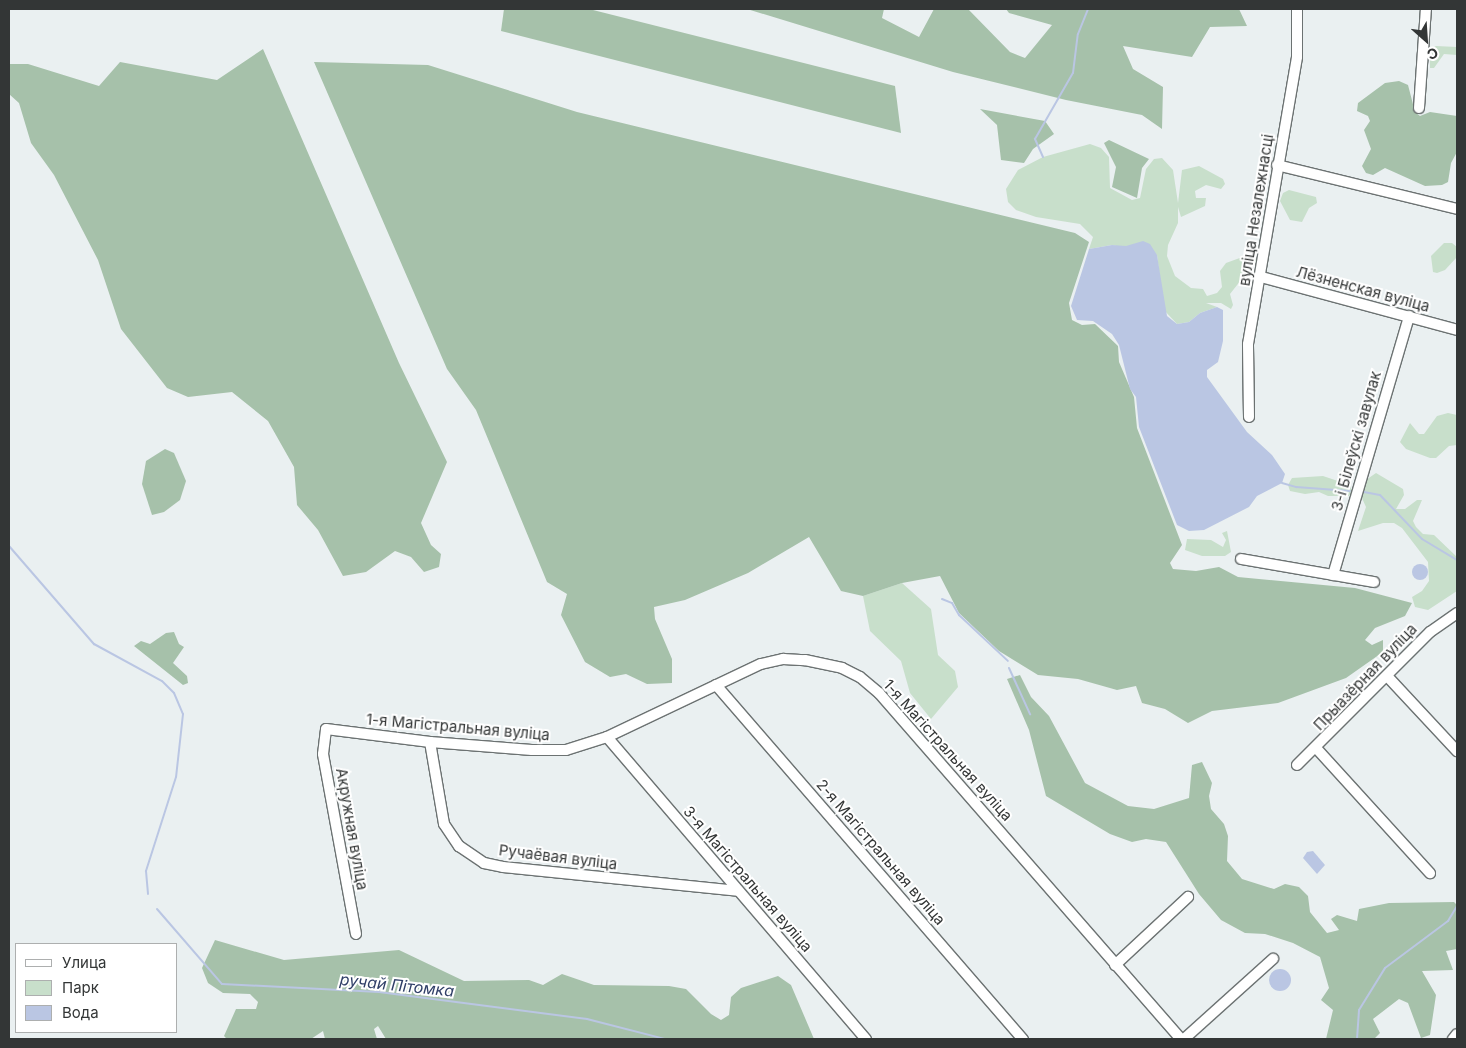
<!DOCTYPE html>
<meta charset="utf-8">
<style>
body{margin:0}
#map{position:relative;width:1466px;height:1048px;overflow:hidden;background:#eaf0f1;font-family:Inter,sans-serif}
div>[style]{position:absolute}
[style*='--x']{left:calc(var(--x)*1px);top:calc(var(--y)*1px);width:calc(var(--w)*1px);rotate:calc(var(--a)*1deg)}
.green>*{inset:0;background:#c8dfcb}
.forest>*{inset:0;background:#a6c1aa}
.water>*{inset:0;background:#bac6e3}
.round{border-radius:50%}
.stream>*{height:2px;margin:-1px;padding:0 1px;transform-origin:1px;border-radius:1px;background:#bac6e3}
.roads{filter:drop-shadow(1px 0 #6c7272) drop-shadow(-1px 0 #6c7272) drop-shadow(0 1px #6c7272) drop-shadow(0 -1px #6c7272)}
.minor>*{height:10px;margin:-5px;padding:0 5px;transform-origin:5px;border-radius:5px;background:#fff}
span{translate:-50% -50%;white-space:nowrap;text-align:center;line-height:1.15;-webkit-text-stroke:4px #fff;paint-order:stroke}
.street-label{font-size:15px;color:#333636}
.water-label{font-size:16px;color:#2f3e67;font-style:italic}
.frame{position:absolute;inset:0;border:10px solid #333636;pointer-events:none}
.legend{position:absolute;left:15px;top:943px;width:162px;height:90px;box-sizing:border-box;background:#fff;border:1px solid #adafaf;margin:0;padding:6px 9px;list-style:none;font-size:15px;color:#333636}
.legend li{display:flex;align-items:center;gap:10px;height:25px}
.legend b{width:25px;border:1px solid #adafaf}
.north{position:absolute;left:1401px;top:15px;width:50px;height:50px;-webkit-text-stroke:4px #fff;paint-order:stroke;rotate:154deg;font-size:14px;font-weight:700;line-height:20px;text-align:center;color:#333636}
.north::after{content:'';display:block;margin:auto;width:18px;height:22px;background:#333636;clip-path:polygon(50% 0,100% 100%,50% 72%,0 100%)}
</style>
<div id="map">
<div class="green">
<div style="clip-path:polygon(1436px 46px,1457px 47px,1457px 55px,1444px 54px,1434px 68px,1430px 68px,1430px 49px)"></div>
<div style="clip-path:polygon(1090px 144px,1101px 148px,1109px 157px,1110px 188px,1132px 200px,1140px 198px,1146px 169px,1154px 159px,1162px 158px,1173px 170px,1178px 203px,1182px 170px,1199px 166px,1223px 179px,1225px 184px,1221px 189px,1206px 185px,1195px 191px,1196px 198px,1206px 198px,1205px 206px,1181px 217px,1178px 207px,1178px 223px,1168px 245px,1167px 256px,1175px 276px,1191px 288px,1203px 289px,1207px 296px,1217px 293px,1222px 287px,1220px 271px,1226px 263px,1248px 255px,1254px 256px,1257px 261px,1244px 264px,1241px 280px,1230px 294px,1233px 305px,1231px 309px,1221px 303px,1206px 303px,1217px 307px,1200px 313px,1189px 322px,1177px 324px,1164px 310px,1157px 255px,1112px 245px,1089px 249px,1093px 237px,1080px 224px,1036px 217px,1016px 210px,1008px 202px,1006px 189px,1018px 170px,1043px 157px)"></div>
<div style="clip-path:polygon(1289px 190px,1316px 197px,1317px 203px,1309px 208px,1302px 222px,1290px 220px,1280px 201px,1283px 193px)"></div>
<div style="clip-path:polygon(1444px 243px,1452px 243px,1457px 247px,1457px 257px,1445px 270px,1437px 273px,1433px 272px,1431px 256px)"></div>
<div style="clip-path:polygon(1448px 413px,1457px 415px,1457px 445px,1449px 446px,1436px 458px,1430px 458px,1406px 449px,1400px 442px,1410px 423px,1419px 434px,1424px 434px,1437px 416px)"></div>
<div style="clip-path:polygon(1376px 473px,1403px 489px,1404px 495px,1396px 509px,1405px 509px,1417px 500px,1422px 500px,1413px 521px,1416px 527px,1423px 534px,1434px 535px,1457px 557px,1457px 591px,1428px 610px,1415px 607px,1412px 597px,1422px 591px,1429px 581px,1428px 562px,1402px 528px,1394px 523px,1383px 523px,1358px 531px,1366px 507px,1361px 496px,1363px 482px)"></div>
<div style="clip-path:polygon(1323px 476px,1350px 485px,1352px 492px,1349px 496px,1328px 496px,1319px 492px,1305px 494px,1290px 491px,1288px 485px,1292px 478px)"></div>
<div style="clip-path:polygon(1227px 531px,1231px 552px,1225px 556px,1202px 556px,1185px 550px,1187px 539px,1211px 540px,1223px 547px,1226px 540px,1222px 533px)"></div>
<div style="clip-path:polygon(902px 583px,931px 609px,938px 655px,955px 671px,958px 687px,931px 719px,910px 693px,901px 661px,870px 631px,863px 596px)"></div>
</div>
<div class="forest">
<div style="clip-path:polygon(504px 9px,589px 9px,895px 86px,901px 133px,501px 31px)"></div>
<div style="clip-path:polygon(747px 9px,884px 9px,882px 18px,919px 37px,934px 9px,968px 9px,1010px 52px,1025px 58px,1052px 25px,1009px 13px,1006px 9px,1239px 9px,1247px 26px,1210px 27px,1192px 57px,1123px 46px,1133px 69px,1163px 87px,1162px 129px,1142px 115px,1066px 100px,953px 72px)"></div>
<div style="clip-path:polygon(263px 49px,399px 363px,447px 462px,421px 523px,431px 545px,441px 554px,439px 567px,424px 572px,411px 557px,395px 551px,366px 572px,343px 576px,318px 530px,297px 505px,294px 467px,268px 421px,232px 392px,188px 397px,167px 388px,121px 329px,98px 260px,54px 175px,31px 143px,19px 103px,9px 94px,9px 64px,28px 64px,99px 86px,120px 62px,217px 80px)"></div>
<div style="clip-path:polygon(314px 62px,428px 65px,577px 112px,1075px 233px,1089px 242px,1069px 303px,1072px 320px,1082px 325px,1095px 324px,1118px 346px,1119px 362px,1134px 397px,1137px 428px,1182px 545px,1170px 563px,1173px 569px,1196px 571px,1219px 567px,1238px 577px,1355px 588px,1412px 603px,1405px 616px,1375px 628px,1365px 640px,1372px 645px,1383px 640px,1383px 652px,1346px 678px,1278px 703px,1212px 711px,1188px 723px,1165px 709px,1142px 703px,1136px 686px,1117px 690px,1078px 679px,1038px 675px,999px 651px,959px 613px,940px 576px,902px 583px,863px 596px,841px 591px,809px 537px,748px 573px,685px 600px,654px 607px,655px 619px,672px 659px,672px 683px,647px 684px,626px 674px,610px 677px,585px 662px,561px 615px,567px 594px,547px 582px,476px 410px,447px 369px)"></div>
<div style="clip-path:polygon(1399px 81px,1408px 85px,1415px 112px,1420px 116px,1430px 112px,1457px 116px,1457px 152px,1451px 163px,1448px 182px,1442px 185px,1425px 186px,1385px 168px,1373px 175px,1366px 173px,1362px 166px,1371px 149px,1364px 130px,1370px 121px,1368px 116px,1357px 111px,1358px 103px,1385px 83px)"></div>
<div style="clip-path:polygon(980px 109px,1045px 121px,1054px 134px,1033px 149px,1024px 163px,1001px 160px,997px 125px)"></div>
<div style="clip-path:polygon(1109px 140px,1149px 159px,1142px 168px,1137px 198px,1112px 187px,1116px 167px,1104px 143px)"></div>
<div style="clip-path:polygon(165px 449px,174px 453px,186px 481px,180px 500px,164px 512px,152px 515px,142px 484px,146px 461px)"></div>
<div style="clip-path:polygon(174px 632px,179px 644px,184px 647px,173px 663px,187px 676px,188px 683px,183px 685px,134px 646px,141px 641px,150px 644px,166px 633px)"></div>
<div style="clip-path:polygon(1020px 675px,1031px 697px,1049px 716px,1085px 783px,1128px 806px,1154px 809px,1189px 798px,1192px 765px,1202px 762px,1212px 783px,1209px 796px,1211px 809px,1224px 824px,1228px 836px,1227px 861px,1242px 879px,1274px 889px,1285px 884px,1299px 887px,1308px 896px,1310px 912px,1327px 933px,1339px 930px,1331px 919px,1337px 915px,1357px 921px,1359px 909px,1389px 903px,1454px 902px,1457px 905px,1457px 949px,1446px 951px,1453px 970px,1422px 971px,1436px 995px,1430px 1035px,1421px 1038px,1408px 1003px,1399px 999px,1373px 1019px,1380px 1033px,1374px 1039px,1326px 1039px,1333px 1010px,1321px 1000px,1329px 988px,1320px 957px,1293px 943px,1265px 934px,1245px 933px,1221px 920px,1199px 894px,1166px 842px,1146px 839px,1132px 842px,1110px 834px,1046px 796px,1029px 730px,1007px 679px)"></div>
<div style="clip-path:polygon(215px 940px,284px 960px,399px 950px,464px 981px,529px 980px,543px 985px,562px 974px,594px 985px,669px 986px,686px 989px,711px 1014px,721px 1020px,729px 1015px,731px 997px,741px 988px,778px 976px,791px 985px,814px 1039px,386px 1039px,378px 1026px,374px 1029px,377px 1039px,325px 1039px,323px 1031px,311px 1039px,227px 1039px,224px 1036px,236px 1009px,256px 1009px,258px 1002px,250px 994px,223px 993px,208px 983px,202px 968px)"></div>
</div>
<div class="water">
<div style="clip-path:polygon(1143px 241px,1150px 244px,1157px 255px,1167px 316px,1177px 324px,1189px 322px,1200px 313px,1217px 307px,1223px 310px,1223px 341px,1218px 362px,1207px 370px,1207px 377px,1247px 432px,1272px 455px,1285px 474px,1282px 483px,1257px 496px,1249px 507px,1204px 530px,1189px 531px,1177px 525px,1139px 427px,1136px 397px,1130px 389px,1119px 345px,1112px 334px,1093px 321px,1077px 320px,1071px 306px,1089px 249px,1112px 245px,1126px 246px)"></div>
<div class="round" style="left:1412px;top:564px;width:16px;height:16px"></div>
<div style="clip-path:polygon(1313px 851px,1325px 865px,1317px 874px,1303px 858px,1307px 852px)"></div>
<div class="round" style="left:1269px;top:969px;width:22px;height:22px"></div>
</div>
<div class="stream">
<div style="--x:1043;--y:157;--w:20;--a:-114"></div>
<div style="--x:1035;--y:139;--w:76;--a:-60.1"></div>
<div style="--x:1073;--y:73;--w:39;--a:-83"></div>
<div style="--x:1078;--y:34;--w:27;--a:-68"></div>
<div style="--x:1282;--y:483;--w:15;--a:16"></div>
<div style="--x:1296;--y:487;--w:54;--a:4.2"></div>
<div style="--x:1364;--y:492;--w:16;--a:11"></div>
<div style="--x:1380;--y:495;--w:61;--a:46.3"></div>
<div style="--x:1422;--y:539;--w:41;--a:31"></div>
<div style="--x:9;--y:546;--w:130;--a:49.1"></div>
<div style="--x:94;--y:644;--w:77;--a:28.6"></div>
<div style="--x:162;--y:681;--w:17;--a:45"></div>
<div style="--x:174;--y:693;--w:23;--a:67"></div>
<div style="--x:183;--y:714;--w:63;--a:96.3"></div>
<div style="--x:176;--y:777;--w:99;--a:107.7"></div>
<div style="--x:146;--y:871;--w:23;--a:85"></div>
<div style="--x:942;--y:599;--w:11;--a:22"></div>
<div style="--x:952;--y:603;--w:14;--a:60"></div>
<div style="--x:959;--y:615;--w:67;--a:43.2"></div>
<div style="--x:1009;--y:668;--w:51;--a:65.5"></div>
<div style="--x:157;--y:909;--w:99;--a:49.1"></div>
<div style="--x:222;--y:984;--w:157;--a:2.9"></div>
<div style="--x:379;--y:992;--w:210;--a:7.4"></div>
<div style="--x:587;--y:1019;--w:81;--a:14.4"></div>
<div style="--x:1357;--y:1039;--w:29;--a:-86"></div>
<div style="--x:1359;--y:1010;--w:49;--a:-58.2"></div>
<div style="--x:1385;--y:968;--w:79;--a:-36.7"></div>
<div style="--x:1448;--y:921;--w:17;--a:-59"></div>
</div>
<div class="roads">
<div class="minor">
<div style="--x:1419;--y:108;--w:99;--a:-86"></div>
<div style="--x:1277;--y:165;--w:185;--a:13.7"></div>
<div style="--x:1261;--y:277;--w:203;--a:15.1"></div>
<div style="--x:1249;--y:417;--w:73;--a:-90.8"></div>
<div style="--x:1248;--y:344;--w:291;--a:-80.3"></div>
<div style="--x:1297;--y:57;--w:48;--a:-90"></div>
<div style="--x:1241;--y:559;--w:135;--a:9.8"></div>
<div style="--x:1333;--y:575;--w:270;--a:-73.6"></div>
<div style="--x:1387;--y:676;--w:103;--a:47"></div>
<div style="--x:716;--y:685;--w:469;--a:49.1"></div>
<div style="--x:607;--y:737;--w:398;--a:49.4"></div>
<div style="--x:430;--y:742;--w:83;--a:80.3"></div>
<div style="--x:444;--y:824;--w:27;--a:56"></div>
<div style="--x:459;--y:846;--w:30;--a:34"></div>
<div style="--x:484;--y:863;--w:19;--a:12"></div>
<div style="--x:503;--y:867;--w:236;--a:5.8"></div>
<div style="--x:1317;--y:749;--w:168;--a:47.7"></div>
<div style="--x:1297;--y:765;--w:188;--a:-45"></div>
<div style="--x:1430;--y:632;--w:33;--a:-35"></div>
<div style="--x:356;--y:934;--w:183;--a:-100.4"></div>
<div style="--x:323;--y:754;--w:25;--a:-83"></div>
<div style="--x:326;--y:729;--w:105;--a:7.1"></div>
<div style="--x:430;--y:742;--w:102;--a:4.5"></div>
<div style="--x:532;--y:750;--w:34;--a:0"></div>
<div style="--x:566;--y:750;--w:43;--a:-17.6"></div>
<div style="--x:607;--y:737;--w:170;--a:-25.4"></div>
<div style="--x:761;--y:664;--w:23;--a:-13"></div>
<div style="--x:783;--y:659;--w:22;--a:3"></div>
<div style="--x:805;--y:660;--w:38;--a:12"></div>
<div style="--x:842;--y:668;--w:20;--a:27"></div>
<div style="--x:860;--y:677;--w:25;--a:40"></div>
<div style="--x:879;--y:693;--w:459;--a:48.9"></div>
<div style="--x:1115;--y:965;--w:100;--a:-43"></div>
<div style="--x:1184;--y:1039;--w:120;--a:-42"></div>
<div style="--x:1453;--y:1039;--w:6;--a:-51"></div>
</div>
</div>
<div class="street-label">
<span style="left:1256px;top:210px;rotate:-81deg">вуліца Незалежнасці</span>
<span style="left:1363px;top:289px;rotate:15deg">Лёзненская вуліца</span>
<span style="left:1356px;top:441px;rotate:-74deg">3-і Білеўскі завулак</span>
<span style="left:1365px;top:677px;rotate:-46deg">Прыазёрная вуліца</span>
<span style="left:458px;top:727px;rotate:5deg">1-я Магістральная вуліца</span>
<span style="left:948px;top:750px;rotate:48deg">1-я Магістральная вуліца</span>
<span style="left:352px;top:829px;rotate:80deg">Акружная вуліца</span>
<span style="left:881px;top:852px;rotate:49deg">2-я Магістральная вуліца</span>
<span style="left:558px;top:857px;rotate:7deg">Ручаёвая вуліца</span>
<span style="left:748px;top:879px;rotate:49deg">3-я Магістральная вуліца</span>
</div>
<div class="water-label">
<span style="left:397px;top:985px;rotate:6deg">ручай Пітомка</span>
</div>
<div class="frame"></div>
<ul class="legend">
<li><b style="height:6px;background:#fff"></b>Улица</li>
<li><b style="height:14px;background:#c8dfcb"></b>Парк</li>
<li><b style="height:14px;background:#bac6e3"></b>Вода</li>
</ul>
<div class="north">С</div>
</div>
